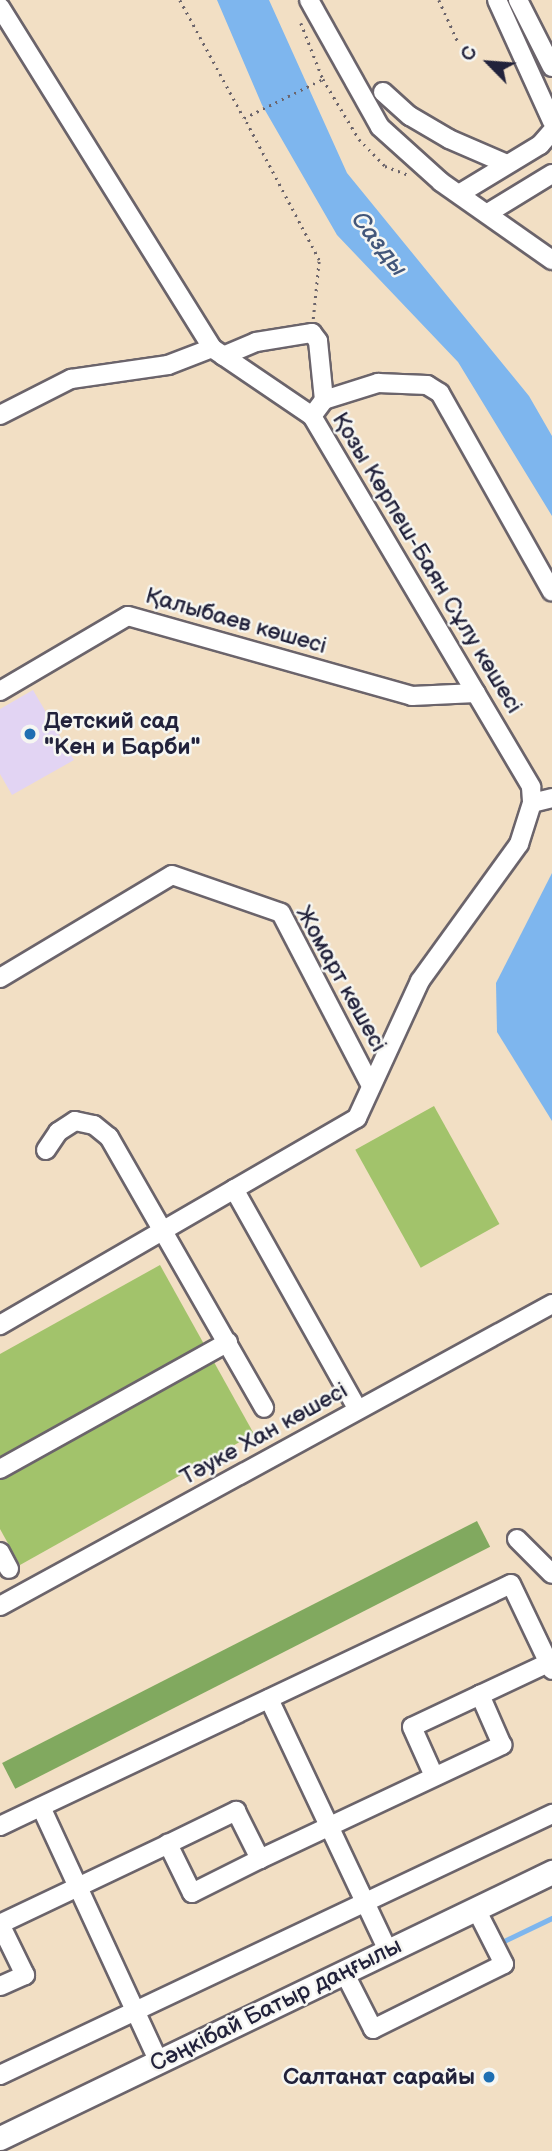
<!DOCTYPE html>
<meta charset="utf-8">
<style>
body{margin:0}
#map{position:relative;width:552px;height:2151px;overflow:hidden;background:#f2dfc4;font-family:"Balsamiq Sans",sans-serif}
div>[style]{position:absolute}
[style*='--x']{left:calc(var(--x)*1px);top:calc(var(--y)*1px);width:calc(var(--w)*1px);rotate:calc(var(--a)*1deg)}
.built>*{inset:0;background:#e2d4f3}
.green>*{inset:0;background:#a2c36b;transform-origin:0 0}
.forest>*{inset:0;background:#81a95f;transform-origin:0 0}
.water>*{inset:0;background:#7eb6ee}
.stream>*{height:4.5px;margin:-2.25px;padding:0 2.25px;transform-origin:2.25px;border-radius:2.25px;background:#7eb6ee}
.path>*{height:2.5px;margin-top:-1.25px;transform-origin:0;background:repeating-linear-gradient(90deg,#6b646b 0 2px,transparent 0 7px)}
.roads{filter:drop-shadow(2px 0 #6b646b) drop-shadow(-2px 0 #6b646b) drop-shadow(0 2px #6b646b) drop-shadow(0 -2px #6b646b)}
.minor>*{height:18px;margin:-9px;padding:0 9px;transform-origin:9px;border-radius:9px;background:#fff}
.major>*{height:23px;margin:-11.5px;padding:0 11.5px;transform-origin:11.5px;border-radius:11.5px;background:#fff}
.dots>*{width:19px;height:19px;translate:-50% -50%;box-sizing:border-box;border:4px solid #f6f6f2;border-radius:50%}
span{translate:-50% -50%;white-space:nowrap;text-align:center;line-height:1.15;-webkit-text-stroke:5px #f6f6f2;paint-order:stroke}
.street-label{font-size:23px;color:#22223b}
.poi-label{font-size:23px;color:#22223b;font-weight:700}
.left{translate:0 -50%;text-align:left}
.right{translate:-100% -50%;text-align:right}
.water-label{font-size:24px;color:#42567a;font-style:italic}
.north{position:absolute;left:454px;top:28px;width:70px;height:70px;-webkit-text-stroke:5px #f6f6f2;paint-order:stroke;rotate:295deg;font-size:19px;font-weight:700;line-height:28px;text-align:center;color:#22223b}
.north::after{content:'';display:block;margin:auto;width:24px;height:32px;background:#22223b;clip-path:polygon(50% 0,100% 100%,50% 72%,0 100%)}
</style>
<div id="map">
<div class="built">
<div style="clip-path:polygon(33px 690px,74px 760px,12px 795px,0 774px,0 709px)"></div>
</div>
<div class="green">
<div style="left:434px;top:1106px;width:135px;height:90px;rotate:61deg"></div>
<div style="clip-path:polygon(160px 1265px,254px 1434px,20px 1565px,0 1529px,0 1354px)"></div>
</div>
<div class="forest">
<div style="left:477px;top:1521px;width:29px;height:533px;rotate:63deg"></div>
</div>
<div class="water">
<div style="clip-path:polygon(217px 0,269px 0,347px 173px,529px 396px,552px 436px,552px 516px,458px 362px,337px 235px,262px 105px)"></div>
<div style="clip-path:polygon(552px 873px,552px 1121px,497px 1032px,496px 983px)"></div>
</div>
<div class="stream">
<div style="--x:504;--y:1941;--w:53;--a:-25.6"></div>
</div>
<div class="path">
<div style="--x:180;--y:0;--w:134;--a:61.5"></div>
<div style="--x:439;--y:0;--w:48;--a:65.6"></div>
<div style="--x:301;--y:23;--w:60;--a:68.6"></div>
<div style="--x:323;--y:79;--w:70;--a:59"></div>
<div style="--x:359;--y:139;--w:37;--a:46"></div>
<div style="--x:385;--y:166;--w:25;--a:21"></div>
<div style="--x:313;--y:319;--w:59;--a:-84.2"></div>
<div style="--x:319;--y:260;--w:161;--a:-117.8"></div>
<div style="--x:244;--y:118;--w:88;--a:-26.3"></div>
</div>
<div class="roads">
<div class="minor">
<div style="--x:309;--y:0;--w:145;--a:60.8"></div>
<div style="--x:380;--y:127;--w:82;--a:42"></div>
<div style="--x:441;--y:182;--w:136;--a:35.1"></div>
<div style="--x:497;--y:0;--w:133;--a:65.6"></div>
<div style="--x:518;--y:0;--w:75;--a:63.1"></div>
<div style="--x:0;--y:7;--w:402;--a:58.1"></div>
<div style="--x:212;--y:348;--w:121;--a:34.2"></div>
<div style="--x:312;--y:416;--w:431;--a:59.4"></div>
<div style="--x:531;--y:787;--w:16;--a:86"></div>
<div style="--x:532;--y:803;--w:43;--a:107.6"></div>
<div style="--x:519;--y:844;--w:169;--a:125.9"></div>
<div style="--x:420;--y:981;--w:151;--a:114.7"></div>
<div style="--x:357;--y:1118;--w:413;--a:149.9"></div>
<div style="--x:383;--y:92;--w:36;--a:42"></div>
<div style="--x:410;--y:116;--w:45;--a:30.5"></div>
<div style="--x:449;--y:139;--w:63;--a:23.3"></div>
<div style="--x:459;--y:194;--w:95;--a:-31.2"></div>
<div style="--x:540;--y:145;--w:18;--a:-49"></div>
<div style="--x:488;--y:213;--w:75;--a:-31.4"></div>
<div style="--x:223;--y:356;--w:36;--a:-23"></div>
<div style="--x:256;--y:342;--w:57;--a:-9.1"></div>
<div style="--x:312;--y:333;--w:10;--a:53"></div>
<div style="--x:318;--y:341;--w:59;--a:84.2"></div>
<div style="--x:0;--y:415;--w:80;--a:-26.9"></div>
<div style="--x:71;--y:379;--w:98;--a:-8.2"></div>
<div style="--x:168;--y:365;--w:47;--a:-21.1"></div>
<div style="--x:312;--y:416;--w:20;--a:-53"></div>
<div style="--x:324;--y:400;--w:57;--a:-17.5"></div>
<div style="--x:378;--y:383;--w:49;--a:2.3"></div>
<div style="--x:427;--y:385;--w:15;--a:32"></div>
<div style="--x:440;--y:393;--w:228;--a:60.6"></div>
<div style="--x:0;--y:691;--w:148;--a:-30.4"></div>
<div style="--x:128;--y:616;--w:295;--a:15.7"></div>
<div style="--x:412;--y:696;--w:64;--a:-2.7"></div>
<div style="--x:532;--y:803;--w:21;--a:-14"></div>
<div style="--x:0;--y:978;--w:200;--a:-30.9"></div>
<div style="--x:172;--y:875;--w:115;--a:19.2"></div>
<div style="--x:281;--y:913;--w:195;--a:62.5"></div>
<div style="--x:46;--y:1150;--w:22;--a:-56"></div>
<div style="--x:58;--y:1132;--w:20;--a:-33"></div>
<div style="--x:75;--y:1121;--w:19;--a:12"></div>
<div style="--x:94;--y:1125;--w:19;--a:39"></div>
<div style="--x:109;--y:1137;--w:312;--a:60.2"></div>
<div style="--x:234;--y:1189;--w:253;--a:60.7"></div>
<div style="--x:0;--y:1469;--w:261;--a:-29.1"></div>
<div style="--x:517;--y:1539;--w:49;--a:45"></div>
<div style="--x:0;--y:1552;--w:19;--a:62"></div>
<div style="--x:0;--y:1606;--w:629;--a:-28.68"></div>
<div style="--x:480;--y:1695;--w:75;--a:-25.2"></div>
<div style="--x:269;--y:1699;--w:279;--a:64.7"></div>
<div style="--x:41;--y:1807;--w:281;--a:65.2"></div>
<div style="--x:236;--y:1811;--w:54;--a:63.4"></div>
<div style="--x:260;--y:1859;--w:76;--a:153.4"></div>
<div style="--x:192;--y:1893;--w:55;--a:-116.1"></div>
<div style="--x:168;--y:1844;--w:76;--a:-25.9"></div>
<div style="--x:0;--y:1826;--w:565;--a:-25.34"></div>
<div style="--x:511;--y:1584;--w:95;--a:64.5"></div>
<div style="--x:260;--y:1859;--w:268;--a:-25.2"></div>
<div style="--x:502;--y:1745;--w:55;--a:-113.7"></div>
<div style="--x:480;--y:1695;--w:75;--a:154.8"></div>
<div style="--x:412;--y:1727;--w:54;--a:65.8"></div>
<div style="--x:2;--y:1923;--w:184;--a:-25.4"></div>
<div style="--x:0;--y:1924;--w:57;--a:63.9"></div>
<div style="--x:25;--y:1975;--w:27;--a:156"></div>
<div style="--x:344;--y:1972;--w:64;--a:63"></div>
<div style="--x:373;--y:2029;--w:146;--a:-26.4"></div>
<div style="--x:504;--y:1964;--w:62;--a:-117"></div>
<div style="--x:0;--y:2075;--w:611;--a:-25.31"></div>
</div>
<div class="major">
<div style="--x:0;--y:2138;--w:613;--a:-25.73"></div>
</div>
</div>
<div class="dots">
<div style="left:30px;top:734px;background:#1f6fb2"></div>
<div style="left:489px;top:2077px;background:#1f6fb2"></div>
</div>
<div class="street-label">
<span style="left:427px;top:563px;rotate:59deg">Қозы Көрпеш-Баян Сұлу көшесі</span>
<span style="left:236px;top:621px;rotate:16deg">Қалыбаев көшесі</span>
<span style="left:341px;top:979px;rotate:61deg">Жомарт көшесі</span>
<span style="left:264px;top:1434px;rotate:-29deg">Тәуке Хан көшесі</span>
<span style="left:276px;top:2005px;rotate:-26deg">Сәңкібай Батыр даңғылы</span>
</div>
<div class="poi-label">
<span class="left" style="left:44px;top:734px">Детский сад<br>"Кен и Барби"</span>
<span class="right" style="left:475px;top:2077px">Салтанат сарайы</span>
</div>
<div class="water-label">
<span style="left:379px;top:244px;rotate:52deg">Сазды</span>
</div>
<div class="north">С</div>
</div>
